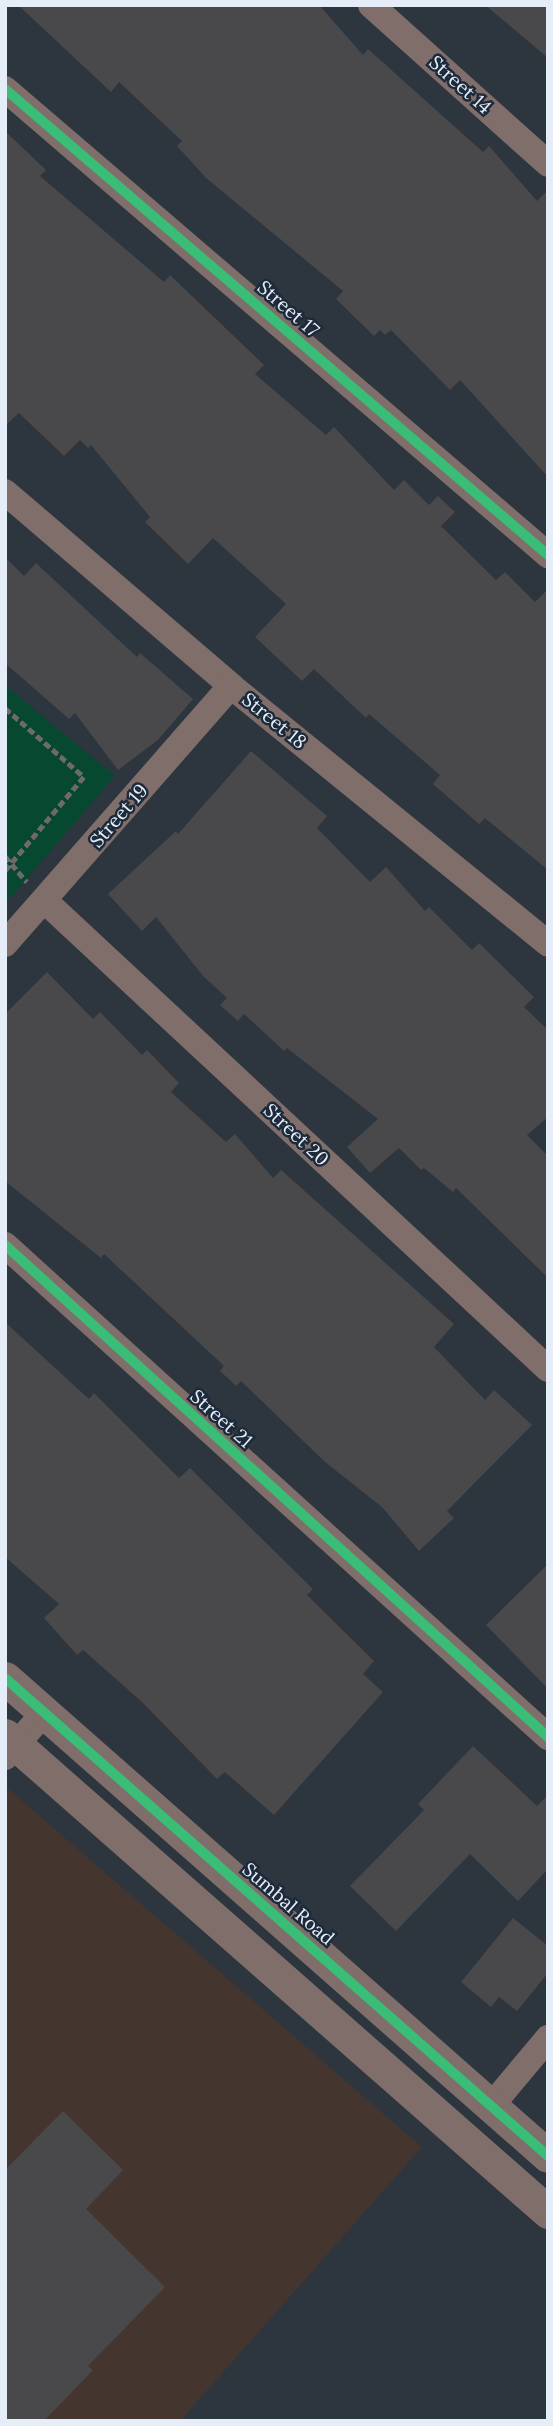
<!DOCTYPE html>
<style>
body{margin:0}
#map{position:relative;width:553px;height:2426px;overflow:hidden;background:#2d353e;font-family:Lora,serif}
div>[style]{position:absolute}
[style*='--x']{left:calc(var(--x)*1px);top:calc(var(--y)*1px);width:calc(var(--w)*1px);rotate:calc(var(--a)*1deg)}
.education>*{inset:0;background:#44362e}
.green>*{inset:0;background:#064930}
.building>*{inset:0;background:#49484b}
.path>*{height:4.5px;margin-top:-2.25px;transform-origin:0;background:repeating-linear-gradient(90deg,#6e696a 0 7px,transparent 0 10.5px)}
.minor>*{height:26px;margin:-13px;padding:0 13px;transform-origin:13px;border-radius:13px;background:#7f6e6a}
.tertiary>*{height:33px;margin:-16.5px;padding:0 16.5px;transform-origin:16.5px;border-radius:16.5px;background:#7f6e6a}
.cycleway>*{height:10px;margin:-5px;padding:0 5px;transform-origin:5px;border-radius:5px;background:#3abd76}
span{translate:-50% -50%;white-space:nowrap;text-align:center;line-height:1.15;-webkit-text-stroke:5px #1d2a3a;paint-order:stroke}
.street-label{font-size:19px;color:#e5edf9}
.frame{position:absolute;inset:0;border:7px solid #e5edf9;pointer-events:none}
</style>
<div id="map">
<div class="education">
<div style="clip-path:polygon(5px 1786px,422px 2147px,180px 2421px,5px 2421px)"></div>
</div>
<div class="green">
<div style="clip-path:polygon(5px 685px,115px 776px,5px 904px)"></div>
</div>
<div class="building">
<div style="clip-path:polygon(18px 5px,319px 5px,363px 55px,368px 49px,483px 152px,489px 146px,537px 201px,548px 190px,548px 477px,460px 380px,450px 390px,391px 330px,385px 335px,380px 330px,374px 336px,336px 299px,343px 291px,206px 178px,177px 146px,182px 141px,119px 82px,111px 92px)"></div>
<div style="clip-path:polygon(485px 5px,548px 5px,548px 58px)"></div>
<div style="clip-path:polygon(5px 131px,46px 170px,40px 176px,164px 282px,170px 275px,264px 365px,255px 374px,326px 435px,334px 427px,394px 490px,404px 480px,429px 505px,438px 496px,455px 512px,441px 526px,496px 580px,505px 572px,535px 602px,548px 589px,548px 870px,485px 818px,479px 824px,433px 784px,440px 775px,369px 714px,366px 718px,314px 669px,302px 681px,255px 637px,286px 604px,213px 538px,188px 564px,145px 522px,150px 517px,91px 445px,88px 448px,80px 440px,64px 456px,19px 413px,5px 426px)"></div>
<div style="clip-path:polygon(5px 557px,24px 576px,36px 563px,137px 657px,140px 653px,193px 699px,158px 740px,118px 770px,75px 713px,69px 719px,5px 663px)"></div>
<div style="clip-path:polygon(251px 751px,327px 816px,317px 828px,370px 882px,386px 867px,425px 911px,429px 907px,472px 950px,479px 943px,534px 997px,524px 1007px,548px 1030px,548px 1117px,527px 1135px,548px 1156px,548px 1278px,456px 1188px,453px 1192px,424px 1168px,421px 1170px,399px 1148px,370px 1173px,347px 1147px,378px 1119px,287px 1048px,284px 1051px,244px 1014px,238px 1021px,220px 1005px,227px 998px,203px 976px,156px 917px,142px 931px,108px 894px,176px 831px,178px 834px)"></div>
<div style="clip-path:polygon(47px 972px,93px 1019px,100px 1012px,142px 1055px,147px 1050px,179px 1083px,171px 1092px,226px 1142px,235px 1134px,273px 1178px,281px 1170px,454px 1324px,434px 1347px,485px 1400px,494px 1390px,532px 1425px,447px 1511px,454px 1518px,419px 1551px,382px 1507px,325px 1462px,241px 1381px,236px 1386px,220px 1371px,224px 1366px,104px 1254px,101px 1258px,5px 1181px,5px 1014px)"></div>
<div style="clip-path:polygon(5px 1322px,89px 1399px,94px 1393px,179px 1478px,190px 1468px,313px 1589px,307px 1595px,374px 1661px,363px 1674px,383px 1692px,274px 1815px,225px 1772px,217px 1779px,141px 1701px,83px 1650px,77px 1655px,44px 1618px,59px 1604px,5px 1557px)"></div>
<div style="clip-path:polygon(548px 1564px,548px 1689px,486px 1625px)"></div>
<div style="clip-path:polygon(473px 1746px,537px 1806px,548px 1795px,548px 1869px,518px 1901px,470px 1854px,396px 1931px,350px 1886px,424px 1810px,418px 1804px)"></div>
<div style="clip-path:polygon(513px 1918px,548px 1946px,548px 1973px,517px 2011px,499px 1997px,491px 2007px,461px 1982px)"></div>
<div style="clip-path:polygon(63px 2111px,123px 2170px,86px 2209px,165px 2287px,88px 2366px,93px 2370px,44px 2421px,5px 2421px,5px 2170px)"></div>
</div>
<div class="path">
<div style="--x:5;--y:708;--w:105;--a:41.1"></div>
<div style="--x:84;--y:777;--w:123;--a:130"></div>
<div style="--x:5;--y:856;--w:34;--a:50"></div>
</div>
<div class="minor">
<div style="--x:371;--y:5;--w:238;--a:41.9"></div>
<div style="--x:5;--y:89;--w:716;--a:40.64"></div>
<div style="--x:5;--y:492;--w:298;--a:40.6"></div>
<div style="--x:231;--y:686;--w:409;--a:39.1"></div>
<div style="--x:45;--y:901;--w:687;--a:42.94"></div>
<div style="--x:5;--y:944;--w:343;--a:-48.8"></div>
<div style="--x:5;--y:1245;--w:733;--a:42.18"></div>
<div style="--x:5;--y:1757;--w:60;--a:-48.4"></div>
<div style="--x:491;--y:2106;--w:89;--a:-50"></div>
</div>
<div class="tertiary">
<div style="--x:5;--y:1678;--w:723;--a:41.36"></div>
<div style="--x:5;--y:1735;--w:723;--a:41.3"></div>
</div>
<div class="cycleway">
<div style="--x:5;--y:89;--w:716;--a:40.64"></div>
<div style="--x:5;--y:1245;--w:733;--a:42.18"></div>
<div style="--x:5;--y:1678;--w:723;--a:41.36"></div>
</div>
<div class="street-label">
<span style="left:460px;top:85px;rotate:42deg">Street 14</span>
<span style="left:288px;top:309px;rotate:41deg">Street 17</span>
<span style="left:274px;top:721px;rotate:39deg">Street 18</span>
<span style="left:119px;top:816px;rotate:-49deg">Street 19</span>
<span style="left:296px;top:1135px;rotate:43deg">Street 20</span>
<span style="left:221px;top:1419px;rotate:42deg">Street 21</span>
<span style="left:288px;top:1904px;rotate:41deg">Sumbal Road</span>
</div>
<div class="frame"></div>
</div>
